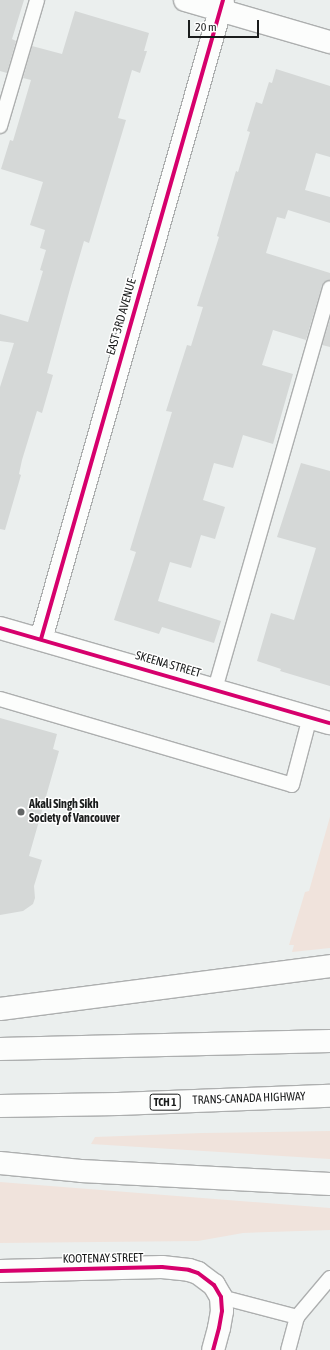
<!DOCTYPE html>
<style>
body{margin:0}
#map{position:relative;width:330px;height:1350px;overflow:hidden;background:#ebefee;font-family:"Asap Condensed",sans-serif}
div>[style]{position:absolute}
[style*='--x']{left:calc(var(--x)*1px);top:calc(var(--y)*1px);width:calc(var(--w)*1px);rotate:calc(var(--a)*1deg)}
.green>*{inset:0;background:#f0e3dc}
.building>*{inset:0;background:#d5d8d7}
.roads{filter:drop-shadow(1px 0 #adafaf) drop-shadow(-1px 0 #adafaf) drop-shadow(0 1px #adafaf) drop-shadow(0 -1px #adafaf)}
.lane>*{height:14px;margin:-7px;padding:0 7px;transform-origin:7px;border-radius:7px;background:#fcfdfc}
.street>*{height:22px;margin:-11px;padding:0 11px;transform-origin:11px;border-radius:11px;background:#fcfdfc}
.highway>*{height:22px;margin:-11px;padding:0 11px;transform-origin:11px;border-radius:11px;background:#fcfdfc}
.cycleway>*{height:4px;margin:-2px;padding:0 2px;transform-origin:2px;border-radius:2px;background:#d6006c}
.dots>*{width:11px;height:11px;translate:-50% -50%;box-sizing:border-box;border:2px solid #fff;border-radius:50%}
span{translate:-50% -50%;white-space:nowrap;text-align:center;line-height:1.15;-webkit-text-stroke:3px #fff;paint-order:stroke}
.shield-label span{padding:1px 3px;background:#fff;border:1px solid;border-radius:3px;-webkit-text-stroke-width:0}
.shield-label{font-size:11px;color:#1a1c1c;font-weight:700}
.street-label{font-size:12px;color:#1a1c1c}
.poi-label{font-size:12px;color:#1a1c1c;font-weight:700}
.left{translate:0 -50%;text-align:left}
.scale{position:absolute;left:188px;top:20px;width:71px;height:18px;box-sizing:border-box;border:2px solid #1a1c1c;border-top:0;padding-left:5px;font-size:12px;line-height:14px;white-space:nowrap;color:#1a1c1c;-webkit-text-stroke:3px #fff;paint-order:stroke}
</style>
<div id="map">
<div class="green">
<div style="clip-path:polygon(330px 817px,330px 948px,292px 952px,294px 945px,289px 945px,305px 892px,309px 891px)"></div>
<div style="clip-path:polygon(330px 1131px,330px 1159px,91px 1144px,95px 1137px,202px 1133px)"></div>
<div style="clip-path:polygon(0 1182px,330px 1208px,330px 1230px,243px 1233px,198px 1241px,0 1243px)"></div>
</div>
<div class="building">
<div style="clip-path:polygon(0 0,24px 0,12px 39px,16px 41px,7px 73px,0 71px)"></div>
<div style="clip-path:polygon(75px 11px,149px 33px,144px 51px,147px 51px,140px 73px,132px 70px,118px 118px,126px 120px,89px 243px,84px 241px,70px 289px,47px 373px,53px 375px,42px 413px,37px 411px,22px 460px,19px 474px,21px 475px,5px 530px,0 529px,0 387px,14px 343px,0 341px,0 314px,28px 322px,43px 271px,40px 270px,46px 250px,40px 248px,45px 230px,30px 225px,43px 182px,1px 169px,10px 140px,13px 141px,31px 80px,23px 78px,32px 46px,62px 54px)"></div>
<div style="clip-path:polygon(276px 69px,330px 86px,330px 157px,316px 153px,305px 190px,330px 197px,330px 223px,288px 210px,285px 219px,277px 217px,266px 253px,330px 273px,330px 280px,324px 282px,322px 286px,306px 340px,273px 330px,262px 365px,293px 374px,273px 444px,243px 435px,233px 468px,214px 463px,203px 500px,225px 507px,215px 539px,201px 535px,191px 568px,170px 562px,158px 601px,221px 621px,214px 643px,162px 627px,159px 634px,114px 620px,136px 552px,130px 550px,172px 412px,166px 411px,187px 345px,191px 346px,203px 307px,197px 306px,219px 237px,217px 236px,236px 171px,238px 172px,250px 132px,247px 131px,256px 102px,262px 104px,269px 82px,272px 83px)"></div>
<div style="clip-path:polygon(330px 319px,330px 347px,322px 345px)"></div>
<div style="clip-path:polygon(301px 463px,330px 471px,330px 686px,280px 671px,281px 669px,257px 661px,271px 613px,294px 620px,316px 548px,277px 537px)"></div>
<div style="clip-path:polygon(0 718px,57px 734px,53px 749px,59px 751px,29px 856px,42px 860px,34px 886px,35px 898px,33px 904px,23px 911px,0 915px)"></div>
</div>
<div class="roads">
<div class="lane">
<div style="--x:0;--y:126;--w:131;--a:-73.6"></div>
<div style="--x:215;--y:689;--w:417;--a:-74"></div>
<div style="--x:0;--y:699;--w:304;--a:16.4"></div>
<div style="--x:292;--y:785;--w:70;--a:-75.2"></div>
<div style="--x:221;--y:1297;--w:79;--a:14.7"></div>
<div style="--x:297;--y:1317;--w:34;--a:105"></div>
<div style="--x:297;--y:1317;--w:51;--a:-49.8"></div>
</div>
<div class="street">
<div style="--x:185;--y:0;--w:151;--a:16.2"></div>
<div style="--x:0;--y:628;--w:343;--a:16.1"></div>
<div style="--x:41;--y:639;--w:664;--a:-74.1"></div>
<div style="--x:0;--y:1271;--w:162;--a:-1.4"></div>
<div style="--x:162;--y:1267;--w:27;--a:6"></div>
<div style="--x:189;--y:1270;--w:9;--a:18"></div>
<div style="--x:198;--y:1273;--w:20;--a:37"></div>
<div style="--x:214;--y:1285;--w:14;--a:60"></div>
<div style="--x:221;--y:1297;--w:14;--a:86"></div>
<div style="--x:222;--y:1311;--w:17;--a:100"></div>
<div style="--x:219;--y:1328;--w:23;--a:105"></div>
</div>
<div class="highway">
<div style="--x:0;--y:1009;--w:333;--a:-7.4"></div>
<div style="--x:0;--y:1049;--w:330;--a:-1.4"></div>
<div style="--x:0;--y:1106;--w:118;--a:-1"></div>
<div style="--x:118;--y:1104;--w:212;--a:-2.2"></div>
<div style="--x:0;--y:1163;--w:81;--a:5.6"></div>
<div style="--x:81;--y:1171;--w:249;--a:3"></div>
</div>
</div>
<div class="cycleway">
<div style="--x:0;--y:628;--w:343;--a:16.1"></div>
<div style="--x:41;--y:639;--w:664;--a:-74.1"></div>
<div style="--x:0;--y:1271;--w:162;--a:-1.4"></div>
<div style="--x:162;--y:1267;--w:27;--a:6"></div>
<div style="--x:189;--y:1270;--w:9;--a:18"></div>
<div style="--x:198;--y:1273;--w:20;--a:37"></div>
<div style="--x:214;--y:1285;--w:14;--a:60"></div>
<div style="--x:221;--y:1297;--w:14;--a:86"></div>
<div style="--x:222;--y:1311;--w:17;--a:100"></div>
<div style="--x:219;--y:1328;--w:23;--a:105"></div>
</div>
<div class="dots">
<div style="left:21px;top:812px;background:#636666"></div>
</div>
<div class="shield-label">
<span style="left:165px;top:1102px">TCH 1</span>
</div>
<div class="street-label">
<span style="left:122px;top:317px;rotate:-74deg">EAST 3RD AVENUE</span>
<span style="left:168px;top:665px;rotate:16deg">SKEENA STREET</span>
<span style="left:249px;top:1099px;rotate:-2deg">TRANS-CANADA HIGHWAY</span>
<span style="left:103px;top:1259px;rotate:-1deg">KOOTENAY STREET</span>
</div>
<div class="poi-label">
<span class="left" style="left:29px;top:812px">Akali Singh Sikh<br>Society of Vancouver</span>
</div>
<div class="scale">20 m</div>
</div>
